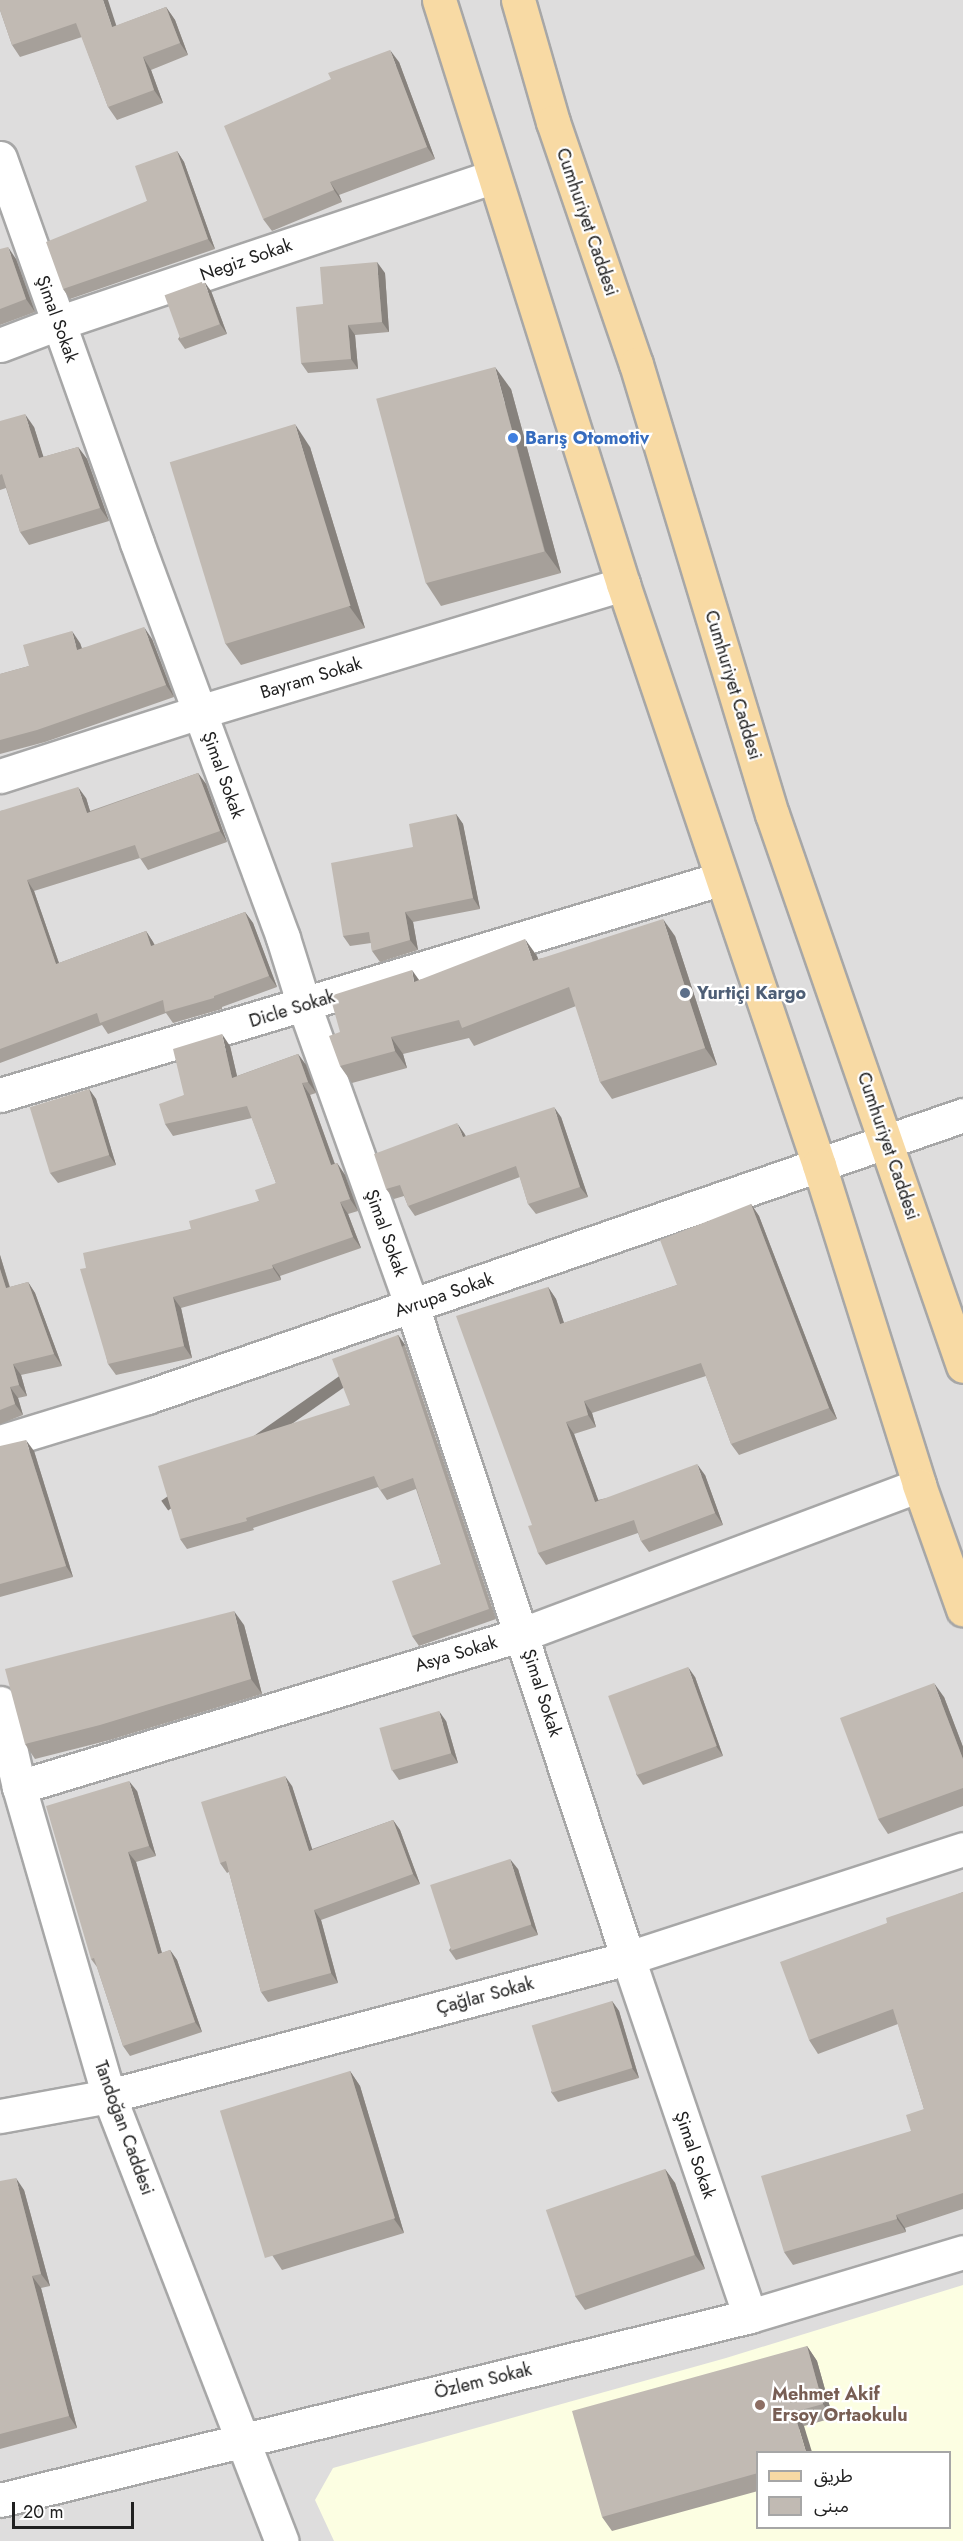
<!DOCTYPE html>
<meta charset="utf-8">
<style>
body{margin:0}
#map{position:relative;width:963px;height:2541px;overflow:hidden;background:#f0eee7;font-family:Jost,"Noto Sans Arabic",sans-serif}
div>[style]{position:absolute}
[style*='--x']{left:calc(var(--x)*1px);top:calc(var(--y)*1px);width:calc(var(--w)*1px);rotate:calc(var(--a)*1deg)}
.residential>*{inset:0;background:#dedddd}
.education>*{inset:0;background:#fcfee2}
.roads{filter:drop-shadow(2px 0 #a7a7a7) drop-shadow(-2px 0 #a7a7a7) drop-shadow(0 2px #a7a7a7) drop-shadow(0 -2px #a7a7a7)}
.minor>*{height:33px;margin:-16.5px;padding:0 16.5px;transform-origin:16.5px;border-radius:16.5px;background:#fff}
.major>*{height:33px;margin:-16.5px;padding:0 16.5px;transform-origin:16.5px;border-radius:16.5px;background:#f8daa4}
.wall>*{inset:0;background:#a6a09a}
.shaded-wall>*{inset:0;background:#87827d;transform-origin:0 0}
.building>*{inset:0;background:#c1bab3;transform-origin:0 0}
.dots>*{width:16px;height:16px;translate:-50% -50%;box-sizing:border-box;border:3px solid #fff;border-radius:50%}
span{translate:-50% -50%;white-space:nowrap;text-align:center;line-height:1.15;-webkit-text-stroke:4.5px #fff;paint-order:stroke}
.street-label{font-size:18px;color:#202020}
.shop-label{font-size:18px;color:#366cbe;font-weight:700}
.left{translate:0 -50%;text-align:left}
.service-label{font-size:18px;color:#4e5e75;font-weight:700}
.education-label{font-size:18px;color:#785e54;font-weight:700}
.legend{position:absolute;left:756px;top:2451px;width:195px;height:78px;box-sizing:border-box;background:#fff;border:2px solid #a6a6a6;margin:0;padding:8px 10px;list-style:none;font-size:18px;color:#202020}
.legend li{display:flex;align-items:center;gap:12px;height:30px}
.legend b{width:30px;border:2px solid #a6a6a6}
.scale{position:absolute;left:12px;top:2502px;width:122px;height:27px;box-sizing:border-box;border:3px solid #202020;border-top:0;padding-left:8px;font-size:18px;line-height:21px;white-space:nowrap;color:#202020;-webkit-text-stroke:4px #fff;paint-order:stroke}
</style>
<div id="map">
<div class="residential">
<div style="clip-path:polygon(evenodd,0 0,963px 0,963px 2541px,0 2541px,0 0,758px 2452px,950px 2452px,950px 2528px,758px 2528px,758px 2452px)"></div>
</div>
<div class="education">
<div style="clip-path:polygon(evenodd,963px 2285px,963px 2541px,334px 2541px,315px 2500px,333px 2468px,726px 2358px,963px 2285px,758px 2452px,950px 2452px,950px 2528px,758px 2528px,758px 2452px)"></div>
</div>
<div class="roads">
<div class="minor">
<div style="--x:0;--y:158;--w:409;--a:70.4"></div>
<div style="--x:137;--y:543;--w:421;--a:69.7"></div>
<div style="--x:283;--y:938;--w:70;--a:72.6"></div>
<div style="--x:304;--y:1005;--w:320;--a:70.3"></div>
<div style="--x:412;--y:1306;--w:687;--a:71.67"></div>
<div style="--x:628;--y:1958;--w:378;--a:71.2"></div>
<div style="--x:0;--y:345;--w:62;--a:-20.8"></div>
<div style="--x:58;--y:323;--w:458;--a:-18.6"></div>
<div style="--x:0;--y:776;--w:209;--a:-17.8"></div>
<div style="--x:199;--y:712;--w:443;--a:-16.8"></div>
<div style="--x:0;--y:1095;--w:752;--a:-16.7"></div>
<div style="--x:0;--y:1442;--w:154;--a:-17"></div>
<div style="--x:147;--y:1397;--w:863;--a:-19.06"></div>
<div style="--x:0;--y:1703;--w:86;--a:77.3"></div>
<div style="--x:19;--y:1787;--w:322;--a:73.8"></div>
<div style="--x:109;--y:2096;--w:477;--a:68.8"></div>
<div style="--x:19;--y:1787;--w:527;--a:-16.89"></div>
<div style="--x:523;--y:1634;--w:423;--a:-20.6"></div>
<div style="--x:0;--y:2116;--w:111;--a:-10.4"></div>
<div style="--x:109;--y:2096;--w:537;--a:-14.89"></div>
<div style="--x:628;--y:1958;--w:352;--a:-18"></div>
<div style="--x:0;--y:2500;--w:772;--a:-13.78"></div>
<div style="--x:750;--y:2316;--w:222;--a:-16.7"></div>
</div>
<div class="major">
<div style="--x:439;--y:0;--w:612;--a:72.51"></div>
<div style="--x:623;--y:584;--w:613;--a:71.36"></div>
<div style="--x:819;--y:1165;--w:335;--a:72.6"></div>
<div style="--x:919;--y:1485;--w:132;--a:70.5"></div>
<div style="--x:518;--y:0;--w:127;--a:74"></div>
<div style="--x:553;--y:122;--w:256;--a:71.1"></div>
<div style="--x:636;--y:364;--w:470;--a:73.2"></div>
<div style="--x:772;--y:814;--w:584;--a:70.91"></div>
</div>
</div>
<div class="wall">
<div style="clip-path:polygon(166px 7px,175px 20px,188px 55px,151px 70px,163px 103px,117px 120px,108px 107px,82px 37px,20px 57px,12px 45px,0 10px,116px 26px)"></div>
<div style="clip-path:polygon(399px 62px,435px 159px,339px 195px,342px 202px,272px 231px,263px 219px)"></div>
<div style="clip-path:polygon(177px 151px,184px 162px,215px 249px,70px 299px,63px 289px,147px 201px)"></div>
<div style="clip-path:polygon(0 249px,16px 259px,35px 312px,0 325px)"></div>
<div style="clip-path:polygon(385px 273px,389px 332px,355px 335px,358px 369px,308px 373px,301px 363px,323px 304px)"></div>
<div style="clip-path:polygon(211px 291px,227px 334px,185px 349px,178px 339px)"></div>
<div style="clip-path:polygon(511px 389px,561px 573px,441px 606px,426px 583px)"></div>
<div style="clip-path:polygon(0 421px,34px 427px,43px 457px,78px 447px,87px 459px,109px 521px,29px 545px,20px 532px,6px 488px,0 490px)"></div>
<div style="clip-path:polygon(310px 447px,365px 628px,241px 665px,225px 643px)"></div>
<div style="clip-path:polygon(152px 639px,174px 697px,45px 742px,0 754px,0 674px,29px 666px,80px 643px,82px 648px)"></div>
<div style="clip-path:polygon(198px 773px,206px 784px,227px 842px,148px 870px,140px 858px,34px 891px,59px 963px,146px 931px,155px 945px,245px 912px,253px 923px,277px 987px,222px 1007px,222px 1009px,173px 1023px,166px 1013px,108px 1034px,102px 1025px,0 1063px,0 811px,86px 798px,90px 811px)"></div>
<div style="clip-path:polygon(456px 814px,463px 824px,480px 909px,413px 922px,418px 950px,380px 962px,372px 951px,371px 943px,350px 946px,343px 936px,413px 847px)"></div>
<div style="clip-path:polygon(675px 936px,717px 1065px,612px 1099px,600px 1082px,576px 1006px,474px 1046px,469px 1038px,403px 1054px,407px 1068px,352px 1083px,340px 1066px,419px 980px,537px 956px,538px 959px)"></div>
<div style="clip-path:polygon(230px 1046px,237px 1076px,298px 1054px,306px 1065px,316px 1093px,310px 1095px,335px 1164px,337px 1163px,345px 1175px,358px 1211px,348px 1214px,361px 1248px,280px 1276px,281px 1280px,181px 1308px,192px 1358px,116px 1375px,108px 1364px,86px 1268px,191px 1229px,259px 1201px,276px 1183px,252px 1118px,173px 1136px,165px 1124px,184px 1095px)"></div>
<div style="clip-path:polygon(89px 1089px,96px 1099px,116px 1165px,58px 1183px,50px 1173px)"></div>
<div style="clip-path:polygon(561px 1117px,588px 1197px,536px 1214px,528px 1204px,520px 1177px,415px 1216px,408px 1206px,404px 1196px,394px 1199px,386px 1189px,464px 1133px,466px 1136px)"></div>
<div style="clip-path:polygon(751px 1204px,759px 1216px,837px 1419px,739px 1455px,731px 1444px,706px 1376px,592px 1413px,596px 1427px,574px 1434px,598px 1500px,705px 1475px,723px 1525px,649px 1552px,641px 1541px,638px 1533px,546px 1565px,538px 1553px,532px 1525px,548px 1287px,556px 1299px,564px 1323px,677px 1285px)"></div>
<div style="clip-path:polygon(0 1255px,10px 1287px,28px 1282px,35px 1293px,62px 1366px,21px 1375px,27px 1396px,18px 1398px,23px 1415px,0 1424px)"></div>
<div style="clip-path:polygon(398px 1335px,405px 1345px,496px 1619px,419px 1646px,412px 1636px,441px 1564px,416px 1489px,387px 1500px,378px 1487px,253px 1528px,254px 1530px,187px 1549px,180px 1539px,350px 1405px)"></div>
<div style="clip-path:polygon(0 1446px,34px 1451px,73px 1577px,0 1597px)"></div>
<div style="clip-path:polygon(244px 1625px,262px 1694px,110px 1740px,35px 1759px,25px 1744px)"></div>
<div style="clip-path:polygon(695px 1677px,723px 1756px,643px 1785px,636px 1774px)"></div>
<div style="clip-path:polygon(944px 1697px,963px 1747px,963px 1806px,888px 1834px,878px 1819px)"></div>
<div style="clip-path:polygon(446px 1721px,458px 1763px,399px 1780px,392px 1770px)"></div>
<div style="clip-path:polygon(292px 1786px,312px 1849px,393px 1820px,400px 1830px,420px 1884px,321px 1920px,338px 1983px,268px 2002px,261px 1992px,229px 1872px,227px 1873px,220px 1863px)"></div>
<div style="clip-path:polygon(137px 1791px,156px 1856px,136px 1862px,162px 1953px,170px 1950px,177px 1960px,202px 2032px,130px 2056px,123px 2046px,97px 1967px,91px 1959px)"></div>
<div style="clip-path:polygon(518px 1869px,538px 1935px,456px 1960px,449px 1950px)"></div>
<div style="clip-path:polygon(963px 1892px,963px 2209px,905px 2228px,906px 2232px,793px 2265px,784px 2252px,911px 2131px,924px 2109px,898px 2024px,818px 2054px,809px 2040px,887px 1923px)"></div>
<div style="clip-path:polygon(612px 2001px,619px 2011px,639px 2078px,558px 2102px,551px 2092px)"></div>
<div style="clip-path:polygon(350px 2071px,360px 2086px,404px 2233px,282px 2270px,272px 2255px)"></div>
<div style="clip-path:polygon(665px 2169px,675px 2183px,705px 2269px,585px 2310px,575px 2296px)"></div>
<div style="clip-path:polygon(0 2181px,24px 2190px,50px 2286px,41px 2288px,77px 2428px,0 2449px)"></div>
<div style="clip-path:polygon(807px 2346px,817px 2361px,833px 2418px,804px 2426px,758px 2452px,758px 2491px,612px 2531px,602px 2517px)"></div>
</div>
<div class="shaded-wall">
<div style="clip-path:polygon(103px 0,108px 0,121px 40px,112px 27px)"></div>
<div style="clip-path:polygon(166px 7px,175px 20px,188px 55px,180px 43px)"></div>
<div style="clip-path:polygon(390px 50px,399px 62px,435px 159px,427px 147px)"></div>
<div style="clip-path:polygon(143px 57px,151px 70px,163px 103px,154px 90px)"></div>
<div style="clip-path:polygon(177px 151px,184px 162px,215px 249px,208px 239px)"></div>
<div style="clip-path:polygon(330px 182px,339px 195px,342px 202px,334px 190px)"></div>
<div style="clip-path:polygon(8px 247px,16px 259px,35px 312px,26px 299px)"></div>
<div style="clip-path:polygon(377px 262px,385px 273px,389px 332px,382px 322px)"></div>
<div style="clip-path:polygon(204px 281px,211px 291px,227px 334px,220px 324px)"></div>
<div style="clip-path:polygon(348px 325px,355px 335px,358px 369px,351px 359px)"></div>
<div style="clip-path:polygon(495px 367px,511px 389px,561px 573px,545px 551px)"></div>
<div style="clip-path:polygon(25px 414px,34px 427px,48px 471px,39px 458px)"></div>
<div style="clip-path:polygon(295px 424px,310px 447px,365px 628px,349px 606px)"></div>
<div style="clip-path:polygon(78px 447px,87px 459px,109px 521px,100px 508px)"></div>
<div style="clip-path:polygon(144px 627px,152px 639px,174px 697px,166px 685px)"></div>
<div style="clip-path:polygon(72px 631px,80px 643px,86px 662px,77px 650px)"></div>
<div style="clip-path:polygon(198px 773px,206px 784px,227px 842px,220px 831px)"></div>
<div style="clip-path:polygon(78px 787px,86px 798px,94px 824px,87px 813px)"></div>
<div style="clip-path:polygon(456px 814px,463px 824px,480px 909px,473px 898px)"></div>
<div style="clip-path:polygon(27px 880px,34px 891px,63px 975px,56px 964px)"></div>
<div style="clip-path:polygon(245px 912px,253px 923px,277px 987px,269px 976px)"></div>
<div style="clip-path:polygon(405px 912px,413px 922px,418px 950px,410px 940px)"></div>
<div style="clip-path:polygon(663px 919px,675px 936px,717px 1065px,705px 1048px)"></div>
<div style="clip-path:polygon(146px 931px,153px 942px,159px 957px,151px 946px)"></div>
<div style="clip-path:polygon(525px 939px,537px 956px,545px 978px,533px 961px)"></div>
<div style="clip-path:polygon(412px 970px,424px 987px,414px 982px)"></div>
<div style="clip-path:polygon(222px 1034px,230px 1046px,240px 1089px,232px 1078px)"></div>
<div style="clip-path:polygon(391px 1037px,403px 1054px,407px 1068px,395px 1051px)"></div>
<div style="clip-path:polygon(298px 1054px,306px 1065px,316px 1093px,308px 1082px)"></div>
<div style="clip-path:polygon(302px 1083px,310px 1095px,339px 1176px,331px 1165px)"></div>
<div style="clip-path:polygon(89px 1089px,96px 1099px,116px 1165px,109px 1155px)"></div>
<div style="clip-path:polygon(554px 1107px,561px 1117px,588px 1197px,580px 1187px)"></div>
<div style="clip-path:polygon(457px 1123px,464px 1133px,470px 1148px,463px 1137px)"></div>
<div style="clip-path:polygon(337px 1163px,345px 1175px,358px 1211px,350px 1199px)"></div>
<div style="clip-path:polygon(340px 1202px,348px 1214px,361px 1248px,353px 1237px)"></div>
<div style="clip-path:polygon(751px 1204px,759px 1216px,837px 1419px,829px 1408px)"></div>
<div style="clip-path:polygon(0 1255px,13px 1299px,6px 1288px,0 1269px)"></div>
<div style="clip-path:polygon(272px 1265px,280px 1276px,281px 1280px,273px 1268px)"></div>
<div style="clip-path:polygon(28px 1282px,35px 1293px,62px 1366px,54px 1354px)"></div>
<div style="clip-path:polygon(548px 1287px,556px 1299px,568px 1335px,560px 1324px)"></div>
<div style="clip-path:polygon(173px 1297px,181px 1308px,192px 1358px,184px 1346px)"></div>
<div style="left:398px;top:1335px;width:12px;height:289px;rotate:55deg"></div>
<div style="clip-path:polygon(13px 1364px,21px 1375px,27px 1396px,19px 1385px)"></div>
<div style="clip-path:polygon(10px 1387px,18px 1398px,23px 1415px,15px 1404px)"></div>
<div style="clip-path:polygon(584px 1401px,592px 1413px,596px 1427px,588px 1415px)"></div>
<div style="clip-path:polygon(566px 1422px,574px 1434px,603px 1513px,595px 1502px)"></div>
<div style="clip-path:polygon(26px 1440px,34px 1451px,73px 1577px,66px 1566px)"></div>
<div style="clip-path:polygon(697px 1464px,705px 1475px,723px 1525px,715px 1513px)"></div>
<div style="clip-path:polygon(234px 1611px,244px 1625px,262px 1694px,251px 1679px)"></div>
<div style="clip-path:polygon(688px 1667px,695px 1677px,723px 1756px,716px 1746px)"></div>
<div style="clip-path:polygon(934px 1683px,944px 1697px,963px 1747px,963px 1759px)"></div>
<div style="clip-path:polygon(439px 1711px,446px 1721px,458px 1763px,451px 1753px)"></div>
<div style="clip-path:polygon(285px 1776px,292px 1786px,316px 1861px,309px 1851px)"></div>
<div style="clip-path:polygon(129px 1781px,137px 1791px,156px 1856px,149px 1846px)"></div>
<div style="clip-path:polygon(393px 1820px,400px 1830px,420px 1884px,413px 1874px)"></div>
<div style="clip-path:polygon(128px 1852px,136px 1862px,165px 1964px,158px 1954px)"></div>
<div style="clip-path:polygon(510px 1859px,518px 1869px,538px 1935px,531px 1925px)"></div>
<div style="clip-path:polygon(314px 1910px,321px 1920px,338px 1983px,331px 1973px)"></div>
<div style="clip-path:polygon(170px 1950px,177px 1960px,202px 2032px,195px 2022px)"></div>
<div style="clip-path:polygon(612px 2001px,619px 2011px,639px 2078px,632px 2068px)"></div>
<div style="clip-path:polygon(350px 2071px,360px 2086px,404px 2233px,394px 2219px)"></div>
<div style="clip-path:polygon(665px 2169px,675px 2183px,705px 2269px,695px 2255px)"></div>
<div style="clip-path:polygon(16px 2178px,24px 2190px,50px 2286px,41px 2274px)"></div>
<div style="clip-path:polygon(896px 2215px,905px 2228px,906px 2232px,897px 2219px)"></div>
<div style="clip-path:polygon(32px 2276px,41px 2288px,77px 2428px,69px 2416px)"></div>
<div style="clip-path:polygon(807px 2346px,817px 2361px,833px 2418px,823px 2404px)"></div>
<div style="clip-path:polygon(794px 2412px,804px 2426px,812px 2452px,806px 2452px)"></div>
</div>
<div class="building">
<div style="clip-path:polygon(0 0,103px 0,112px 27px,166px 7px,180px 43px,143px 57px,154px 90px,108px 107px,76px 23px,12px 45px,0 10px)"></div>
<div style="clip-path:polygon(390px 50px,427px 147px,330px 182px,334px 190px,263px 219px,224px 126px,331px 79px,328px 73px)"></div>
<div style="clip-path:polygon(177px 151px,208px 239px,63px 289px,46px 242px,147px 201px,135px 166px)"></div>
<div style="clip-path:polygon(8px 247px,26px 299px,0 309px,0 249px)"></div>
<div style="clip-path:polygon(377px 262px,382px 322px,348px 325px,351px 359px,301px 363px,296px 307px,323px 304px,320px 267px)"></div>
<div style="left:204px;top:281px;width:46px;height:42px;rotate:70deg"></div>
<div style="left:495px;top:367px;width:191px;height:123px;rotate:75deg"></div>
<div style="clip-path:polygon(25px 414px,39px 458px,78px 447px,100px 508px,20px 532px,2px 474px,0 475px,0 421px)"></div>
<div style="left:295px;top:424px;width:190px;height:131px;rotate:73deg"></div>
<div style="clip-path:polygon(144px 627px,166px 685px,37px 730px,0 740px,0 674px,29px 666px,23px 645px,72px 631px,77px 650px)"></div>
<div style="clip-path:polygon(198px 773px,220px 831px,140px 859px,135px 845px,27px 880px,56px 964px,146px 931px,151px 946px,245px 912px,269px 976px,214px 996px,214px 998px,165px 1012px,163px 1000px,100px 1023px,97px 1013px,0 1049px,0 811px,78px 787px,87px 813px)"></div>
<div style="clip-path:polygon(456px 814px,473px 898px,405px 912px,410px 940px,372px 951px,369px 932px,343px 936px,331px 863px,413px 847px,409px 824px)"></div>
<div style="clip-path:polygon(663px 919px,705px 1048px,600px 1082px,569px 987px,462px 1028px,459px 1020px,391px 1037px,395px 1051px,340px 1066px,329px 1036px,340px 1032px,330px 996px,412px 970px,414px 982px,525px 939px,533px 961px)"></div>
<div style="clip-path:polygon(222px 1034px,232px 1078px,298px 1054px,308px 1082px,302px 1083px,331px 1165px,337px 1163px,350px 1199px,340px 1202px,353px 1237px,272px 1265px,273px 1268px,173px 1297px,184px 1346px,108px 1364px,80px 1269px,86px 1268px,83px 1253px,191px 1229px,189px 1221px,259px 1201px,255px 1190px,276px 1183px,247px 1106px,165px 1124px,159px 1104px,184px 1095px,173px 1049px)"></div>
<div style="left:89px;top:1089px;width:69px;height:62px;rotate:73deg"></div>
<div style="clip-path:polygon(554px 1107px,580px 1187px,528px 1204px,516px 1166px,408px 1206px,400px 1185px,386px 1189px,374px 1154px,457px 1123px,463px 1137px)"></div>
<div style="clip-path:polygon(751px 1204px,829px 1408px,731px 1444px,701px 1363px,584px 1401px,588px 1415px,566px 1422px,595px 1502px,697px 1464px,715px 1513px,641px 1541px,634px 1520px,538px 1553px,528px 1526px,532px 1525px,456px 1316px,548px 1287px,560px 1324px,677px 1285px,660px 1240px)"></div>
<div style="clip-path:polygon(0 1269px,6px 1288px,28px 1282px,54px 1354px,13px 1364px,19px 1385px,10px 1387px,15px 1404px,0 1410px)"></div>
<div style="clip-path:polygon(398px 1335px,489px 1609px,412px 1636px,392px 1581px,441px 1564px,413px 1478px,380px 1490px,374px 1476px,246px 1518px,247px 1521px,180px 1539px,158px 1466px,350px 1405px,332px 1359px)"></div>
<div style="clip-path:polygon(26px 1440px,66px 1566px,0 1584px,0 1446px)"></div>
<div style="clip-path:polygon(234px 1611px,251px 1679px,100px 1725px,25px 1744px,5px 1669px)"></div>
<div style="left:688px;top:1667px;width:84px;height:85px;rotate:70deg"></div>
<div style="clip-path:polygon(934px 1683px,963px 1759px,963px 1788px,878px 1819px,840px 1718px)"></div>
<div style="left:439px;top:1711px;width:44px;height:62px;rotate:74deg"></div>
<div style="clip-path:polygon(285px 1776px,309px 1851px,393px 1820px,413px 1874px,314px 1910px,331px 1973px,261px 1992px,226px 1861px,220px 1863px,201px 1802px)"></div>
<div style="clip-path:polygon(129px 1781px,149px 1846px,128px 1852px,158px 1954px,170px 1950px,195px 2022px,123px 2046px,94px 1958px,91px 1959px,46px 1806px)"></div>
<div style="left:510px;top:1859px;width:69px;height:84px;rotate:72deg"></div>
<div style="clip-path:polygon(963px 1892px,963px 2193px,896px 2215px,897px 2219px,784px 2252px,761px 2176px,911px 2131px,906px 2115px,924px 2109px,893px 2009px,809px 2040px,780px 1962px,887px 1923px,886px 1918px)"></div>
<div style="left:612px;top:2001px;width:70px;height:84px;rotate:73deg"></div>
<div style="left:350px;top:2071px;width:154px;height:136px;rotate:73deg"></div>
<div style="left:665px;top:2169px;width:91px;height:126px;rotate:71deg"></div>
<div style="clip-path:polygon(16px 2178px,41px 2274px,32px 2276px,69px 2416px,0 2434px,0 2181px)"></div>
<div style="clip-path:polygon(807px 2346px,823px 2404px,794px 2412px,806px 2452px,758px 2452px,758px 2473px,602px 2517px,572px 2411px)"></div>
</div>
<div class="dots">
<div style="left:513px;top:438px;background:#3f7fe0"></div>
<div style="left:685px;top:993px;background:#5c6f8a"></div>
<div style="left:760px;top:2405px;background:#8d6e63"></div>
</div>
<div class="street-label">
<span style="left:587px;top:222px;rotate:71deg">Cumhuriyet Caddesi</span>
<span style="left:246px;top:260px;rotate:-19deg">Negiz Sokak</span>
<span style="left:57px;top:319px;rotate:70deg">Şimal Sokak</span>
<span style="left:311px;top:678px;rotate:-17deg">Bayram Sokak</span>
<span style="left:733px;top:685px;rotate:73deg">Cumhuriyet Caddesi</span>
<span style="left:223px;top:775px;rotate:70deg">Şimal Sokak</span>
<span style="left:292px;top:1009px;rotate:-17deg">Dicle Sokak</span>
<span style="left:888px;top:1146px;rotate:71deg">Cumhuriyet Caddesi</span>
<span style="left:386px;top:1233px;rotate:70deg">Şimal Sokak</span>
<span style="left:444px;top:1295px;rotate:-19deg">Avrupa Sokak</span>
<span style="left:456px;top:1654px;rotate:-17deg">Asya Sokak</span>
<span style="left:542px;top:1693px;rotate:72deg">Şimal Sokak</span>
<span style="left:485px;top:1996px;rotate:-15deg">Çağlar Sokak</span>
<span style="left:124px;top:2128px;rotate:70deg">Tandoğan Caddesi</span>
<span style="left:695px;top:2155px;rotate:71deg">Şimal Sokak</span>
<span style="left:483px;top:2381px;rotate:-14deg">Özlem Sokak</span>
</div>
<div class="shop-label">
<span class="left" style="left:525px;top:438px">Barış Otomotiv</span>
</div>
<div class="service-label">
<span class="left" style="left:697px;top:993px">Yurtiçi Kargo</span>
</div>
<div class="education-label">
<span class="left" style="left:772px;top:2405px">Mehmet Akif<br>Ersoy Ortaokulu</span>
</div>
<ul class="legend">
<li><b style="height:8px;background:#f8daa4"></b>طريق</li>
<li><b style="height:16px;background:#c1bab3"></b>مبنى</li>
</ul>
<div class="scale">20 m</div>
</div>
